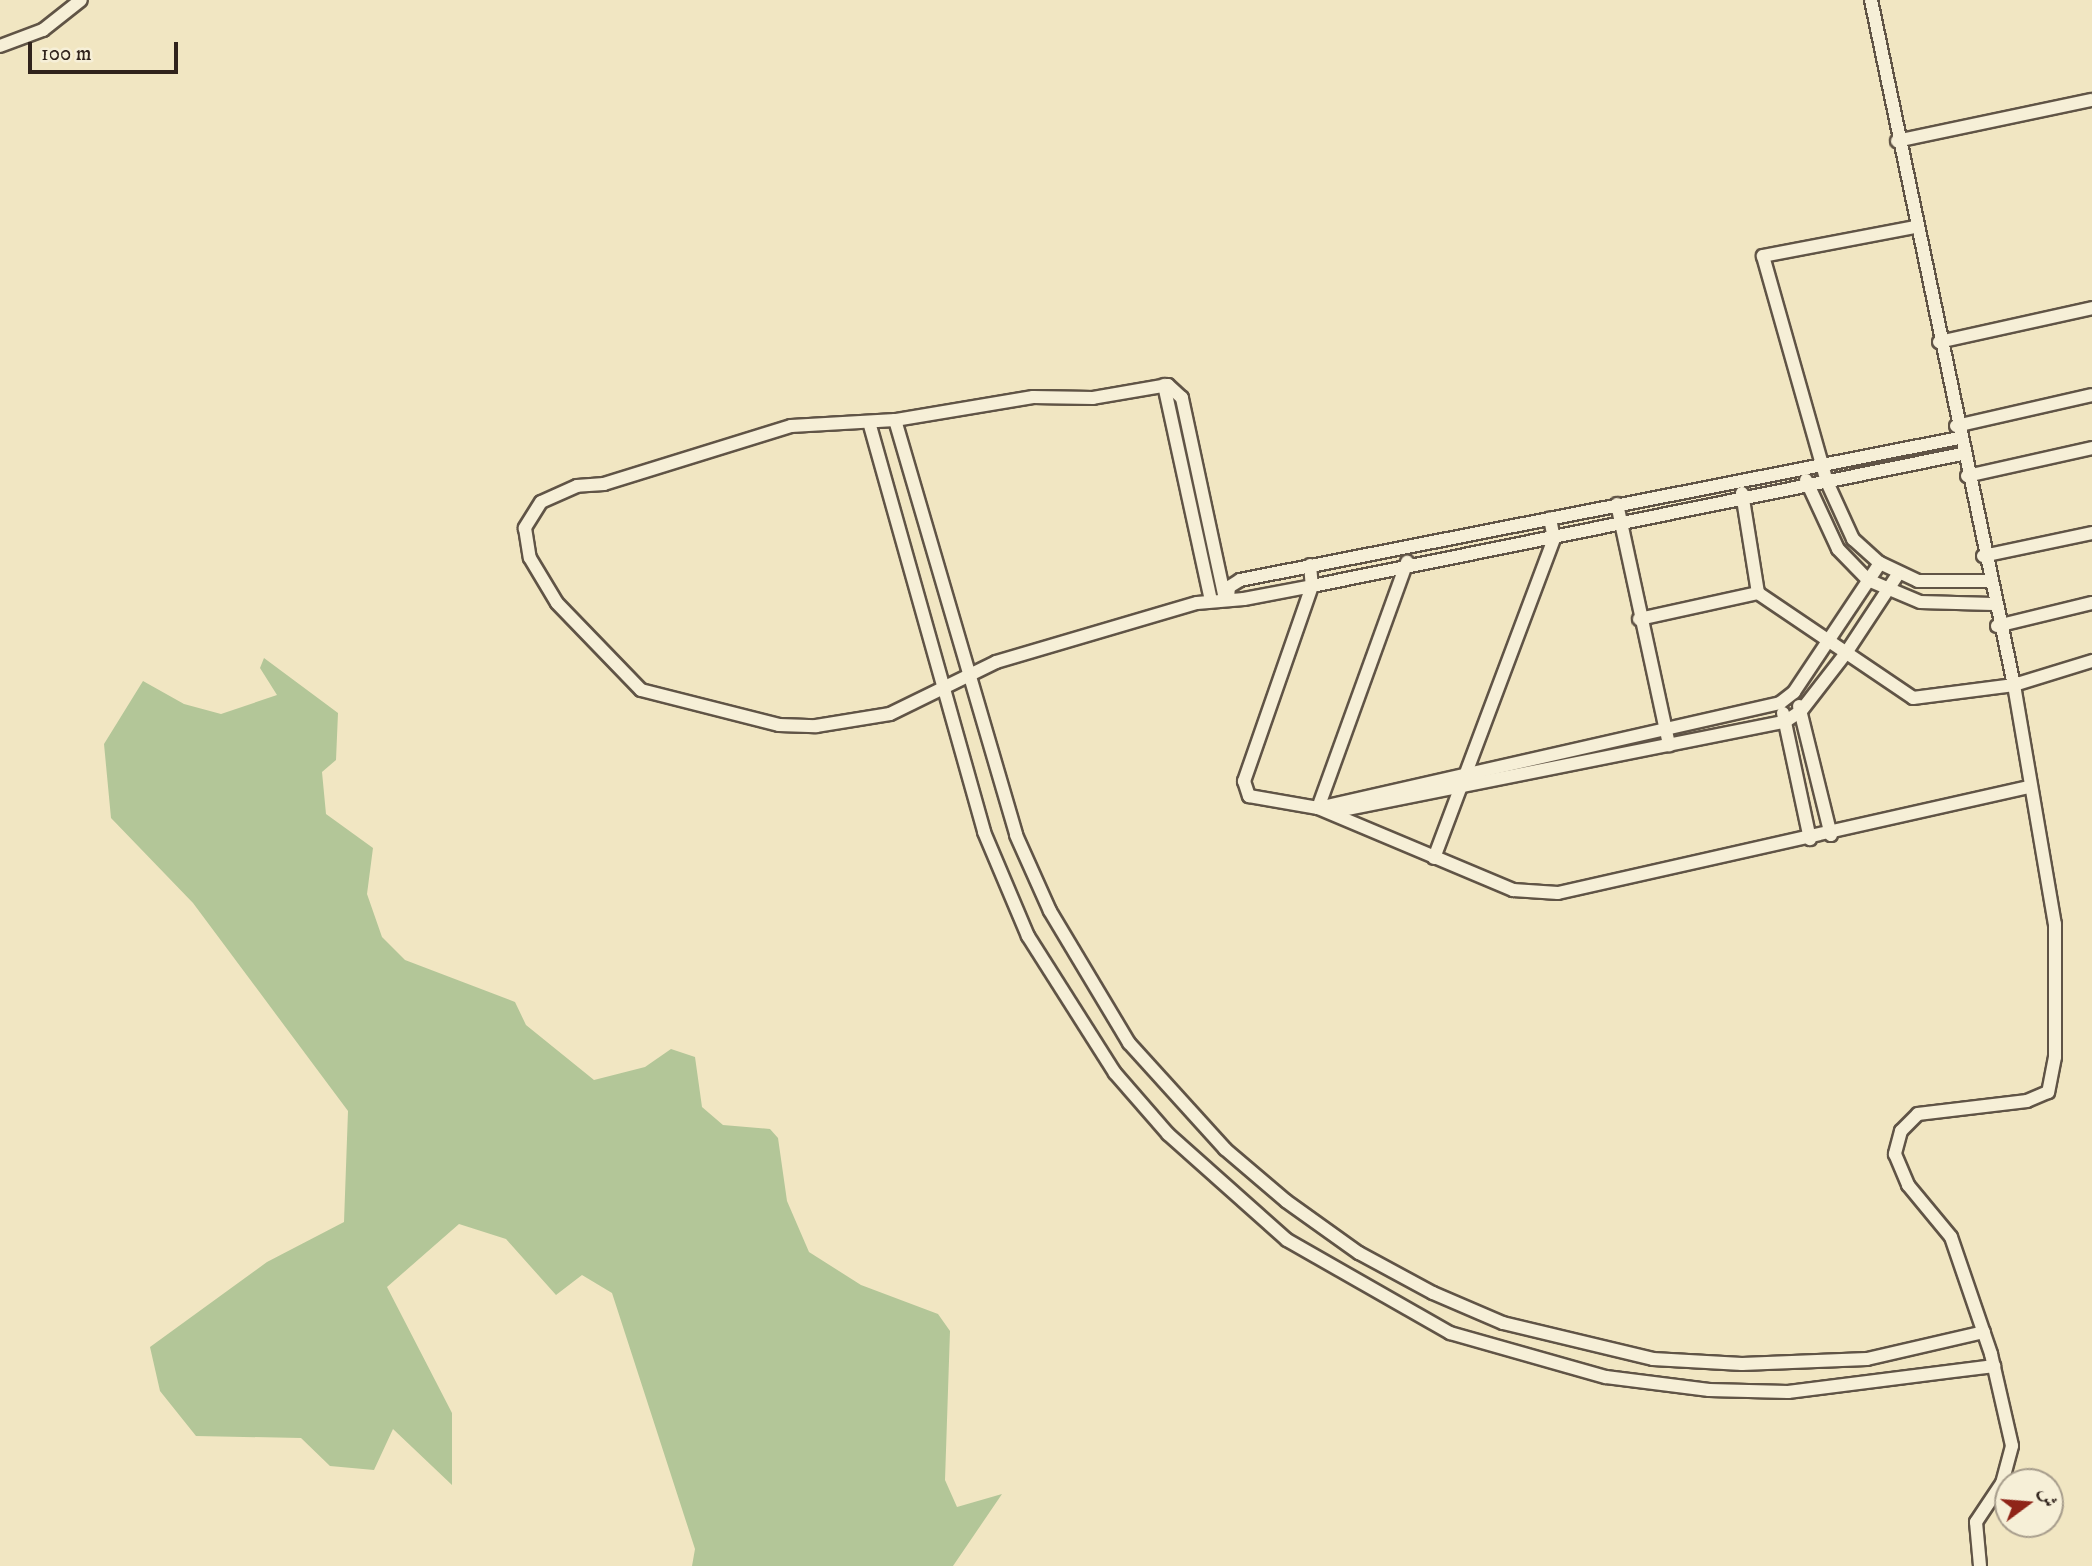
<!DOCTYPE html>
<meta charset="utf-8">
<style>
body{margin:0}
#map{position:relative;width:2092px;height:1566px;overflow:hidden;background:#f1e6c2;font-family:"IM FELL DW Pica",Amiri,serif}
div>[style]{position:absolute}
[style*='--x']{left:calc(var(--x)*1px);top:calc(var(--y)*1px);width:calc(var(--w)*1px);rotate:calc(var(--a)*1deg)}
.green>*{inset:0;background:#b3c698}
.roads{filter:drop-shadow(2px 0 #605446) drop-shadow(-2px 0 #605446) drop-shadow(0 2px #605446) drop-shadow(0 -2px #605446)}
.minor>*{height:12px;margin:-6px;padding:0 6px;transform-origin:6px;border-radius:6px;background:#f6efd7}
span{translate:-50% -50%;white-space:nowrap;text-align:center;line-height:1.15;-webkit-text-stroke:5px #f6efd7;paint-order:stroke}
.north{position:absolute;left:1994px;top:1468px;width:70px;height:70px;box-sizing:border-box;background:#f6efd7;border:2px solid #a79d8c;border-radius:50%;rotate:74deg;font-size:19px;font-weight:700;line-height:28px;text-align:center;color:#30231c}
.north::after{content:'';display:block;margin:auto;width:24px;height:32px;background:#8f2418;clip-path:polygon(50% 0,100% 100%,50% 72%,0 100%)}
.scale{position:absolute;left:28px;top:42px;width:150px;height:32px;box-sizing:border-box;border:4px solid #30231c;border-top:0;padding-left:9px;font-size:21px;line-height:24px;white-space:nowrap;color:#30231c;-webkit-text-stroke:5px #f6efd7;paint-order:stroke}
</style>
<div id="map">
<div class="green">
<div style="clip-path:polygon(264px 658px,338px 713px,336px 760px,322px 772px,326px 814px,373px 848px,367px 894px,382px 937px,405px 960px,515px 1002px,526px 1025px,594px 1080px,645px 1067px,671px 1049px,695px 1057px,702px 1107px,723px 1125px,770px 1129px,778px 1138px,787px 1201px,809px 1252px,861px 1285px,938px 1314px,950px 1331px,945px 1480px,957px 1507px,1002px 1494px,953px 1566px,692px 1566px,695px 1549px,612px 1293px,582px 1275px,556px 1295px,506px 1239px,459px 1224px,387px 1287px,452px 1413px,452px 1485px,393px 1429px,374px 1470px,330px 1466px,301px 1438px,196px 1436px,160px 1391px,150px 1347px,267px 1262px,344px 1222px,348px 1111px,193px 903px,111px 818px,104px 744px,143px 681px,184px 704px,221px 714px,277px 695px,260px 668px)"></div>
</div>
<div class="roads">
<div class="minor">
<div style="--x:1871;--y:0;--w:700;--a:78.21"></div>
<div style="--x:2014;--y:685;--w:242;--a:80.3"></div>
<div style="--x:2055;--y:924;--w:133;--a:90"></div>
<div style="--x:2055;--y:1057;--w:36;--a:101"></div>
<div style="--x:2048;--y:1092;--w:23;--a:157"></div>
<div style="--x:2027;--y:1101;--w:110;--a:173.2"></div>
<div style="--x:1918;--y:1114;--w:24;--a:135"></div>
<div style="--x:1901;--y:1131;--w:24;--a:105"></div>
<div style="--x:1895;--y:1154;--w:34;--a:67"></div>
<div style="--x:1908;--y:1185;--w:67;--a:50.4"></div>
<div style="--x:1951;--y:1237;--w:124;--a:71.1"></div>
<div style="--x:1991;--y:1354;--w:94;--a:77.1"></div>
<div style="--x:2012;--y:1446;--w:38;--a:105"></div>
<div style="--x:2002;--y:1483;--w:47;--a:123.7"></div>
<div style="--x:1976;--y:1522;--w:44;--a:84.8"></div>
<div style="--x:0;--y:46;--w:46;--a:-20.4"></div>
<div style="--x:43;--y:30;--w:48;--a:-38.3"></div>
<div style="--x:1897;--y:141;--w:199;--a:-11.9"></div>
<div style="--x:1915;--y:227;--w:155;--a:169.2"></div>
<div style="--x:1763;--y:256;--w:235;--a:74.2"></div>
<div style="--x:1827;--y:482;--w:63;--a:65.5"></div>
<div style="--x:1853;--y:539;--w:36;--a:42"></div>
<div style="--x:1880;--y:563;--w:42;--a:25.3"></div>
<div style="--x:1918;--y:581;--w:70;--a:0"></div>
<div style="--x:1939;--y:342;--w:157;--a:-12.5"></div>
<div style="--x:1164;--y:385;--w:220;--a:77.7"></div>
<div style="--x:895;--y:420;--w:432;--a:73.7"></div>
<div style="--x:1016;--y:835;--w:83;--a:65.9"></div>
<div style="--x:1050;--y:911;--w:154;--a:59.1"></div>
<div style="--x:1129;--y:1043;--w:143;--a:47.8"></div>
<div style="--x:1225;--y:1149;--w:80;--a:40.4"></div>
<div style="--x:1286;--y:1201;--w:90;--a:35.5"></div>
<div style="--x:1359;--y:1253;--w:84;--a:28.4"></div>
<div style="--x:1433;--y:1293;--w:76;--a:23.2"></div>
<div style="--x:1503;--y:1323;--w:154;--a:13.5"></div>
<div style="--x:1653;--y:1359;--w:89;--a:3.2"></div>
<div style="--x:1742;--y:1364;--w:125;--a:-2.3"></div>
<div style="--x:1867;--y:1359;--w:120;--a:-13"></div>
<div style="--x:869;--y:422;--w:426;--a:74.3"></div>
<div style="--x:984;--y:832;--w:113;--a:67.1"></div>
<div style="--x:1028;--y:936;--w:162;--a:57.6"></div>
<div style="--x:1115;--y:1073;--w:81;--a:49"></div>
<div style="--x:1168;--y:1134;--w:159;--a:41.7"></div>
<div style="--x:1287;--y:1240;--w:188;--a:29.7"></div>
<div style="--x:1450;--y:1333;--w:162;--a:15.8"></div>
<div style="--x:1606;--y:1377;--w:104;--a:7.2"></div>
<div style="--x:1709;--y:1390;--w:79;--a:1.5"></div>
<div style="--x:1788;--y:1392;--w:208;--a:-7.2"></div>
<div style="--x:1956;--y:426;--w:139;--a:-12.8"></div>
<div style="--x:1967;--y:476;--w:128;--a:-12.6"></div>
<div style="--x:1806;--y:480;--w:76;--a:65.1"></div>
<div style="--x:1838;--y:549;--w:43;--a:45.9"></div>
<div style="--x:1868;--y:580;--w:56;--a:22.9"></div>
<div style="--x:1920;--y:602;--w:73;--a:1.6"></div>
<div style="--x:1742;--y:493;--w:101;--a:80.9"></div>
<div style="--x:1758;--y:593;--w:187;--a:34.1"></div>
<div style="--x:1913;--y:698;--w:102;--a:-7.3"></div>
<div style="--x:2014;--y:685;--w:82;--a:-17.1"></div>
<div style="--x:1617;--y:504;--w:247;--a:77.8"></div>
<div style="--x:1983;--y:556;--w:111;--a:-11.9"></div>
<div style="--x:1310;--y:565;--w:21;--a:85"></div>
<div style="--x:1312;--y:586;--w:207;--a:109.2"></div>
<div style="--x:1244;--y:781;--w:16;--a:72"></div>
<div style="--x:1249;--y:796;--w:70;--a:9.9"></div>
<div style="--x:1318;--y:808;--w:212;--a:22.8"></div>
<div style="--x:1513;--y:890;--w:45;--a:3.8"></div>
<div style="--x:1558;--y:893;--w:483;--a:-12.7"></div>
<div style="--x:1228;--y:598;--w:11;--a:-85"></div>
<div style="--x:1229;--y:587;--w:13;--a:-32"></div>
<div style="--x:1240;--y:580;--w:733;--a:-11.17"></div>
<div style="--x:1225;--y:599;--w:206;--a:-102.1"></div>
<div style="--x:1182;--y:398;--w:19;--a:-137"></div>
<div style="--x:1168;--y:385;--w:76;--a:170.2"></div>
<div style="--x:1093;--y:398;--w:60;--a:-179"></div>
<div style="--x:1033;--y:397;--w:140;--a:170.5"></div>
<div style="--x:895;--y:420;--w:104;--a:176.7"></div>
<div style="--x:791;--y:426;--w:196;--a:162.8"></div>
<div style="--x:604;--y:484;--w:27;--a:176"></div>
<div style="--x:577;--y:486;--w:39;--a:156"></div>
<div style="--x:541;--y:502;--w:31;--a:122"></div>
<div style="--x:525;--y:528;--w:30;--a:81"></div>
<div style="--x:530;--y:558;--w:52;--a:59"></div>
<div style="--x:557;--y:603;--w:121;--a:46"></div>
<div style="--x:641;--y:690;--w:142;--a:14.2"></div>
<div style="--x:779;--y:725;--w:37;--a:2"></div>
<div style="--x:816;--y:726;--w:75;--a:-9.2"></div>
<div style="--x:890;--y:714;--w:118;--a:-26.1"></div>
<div style="--x:996;--y:662;--w:209;--a:-16.4"></div>
<div style="--x:1197;--y:603;--w:47;--a:-4.9"></div>
<div style="--x:1244;--y:599;--w:69;--a:-10.8"></div>
<div style="--x:1312;--y:586;--w:663;--a:-11.48"></div>
<div style="--x:1639;--y:619;--w:122;--a:-12.3"></div>
<div style="--x:1997;--y:626;--w:98;--a:-13.6"></div>
<div style="--x:1799;--y:706;--w:133;--a:76.1"></div>
<div style="--x:1783;--y:713;--w:129;--a:77.9"></div>
<div style="--x:1318;--y:808;--w:474;--a:-12.8"></div>
<div style="--x:1780;--y:703;--w:18;--a:-38"></div>
<div style="--x:1794;--y:692;--w:155;--a:-56.3"></div>
<div style="--x:1318;--y:808;--w:262;--a:-70.1"></div>
<div style="--x:1332;--y:812;--w:463;--a:-11.3"></div>
<div style="--x:1786;--y:721;--w:18;--a:-34"></div>
<div style="--x:1801;--y:711;--w:73;--a:-52.2"></div>
<div style="--x:1846;--y:653;--w:95;--a:-56.6"></div>
<div style="--x:1434;--y:858;--w:341;--a:-69.4"></div>
<div style="--x:1554;--y:539;--w:21;--a:-101"></div>
</div>
</div>
<div class="north">ش</div>
<div class="scale">100 m</div>
</div>
